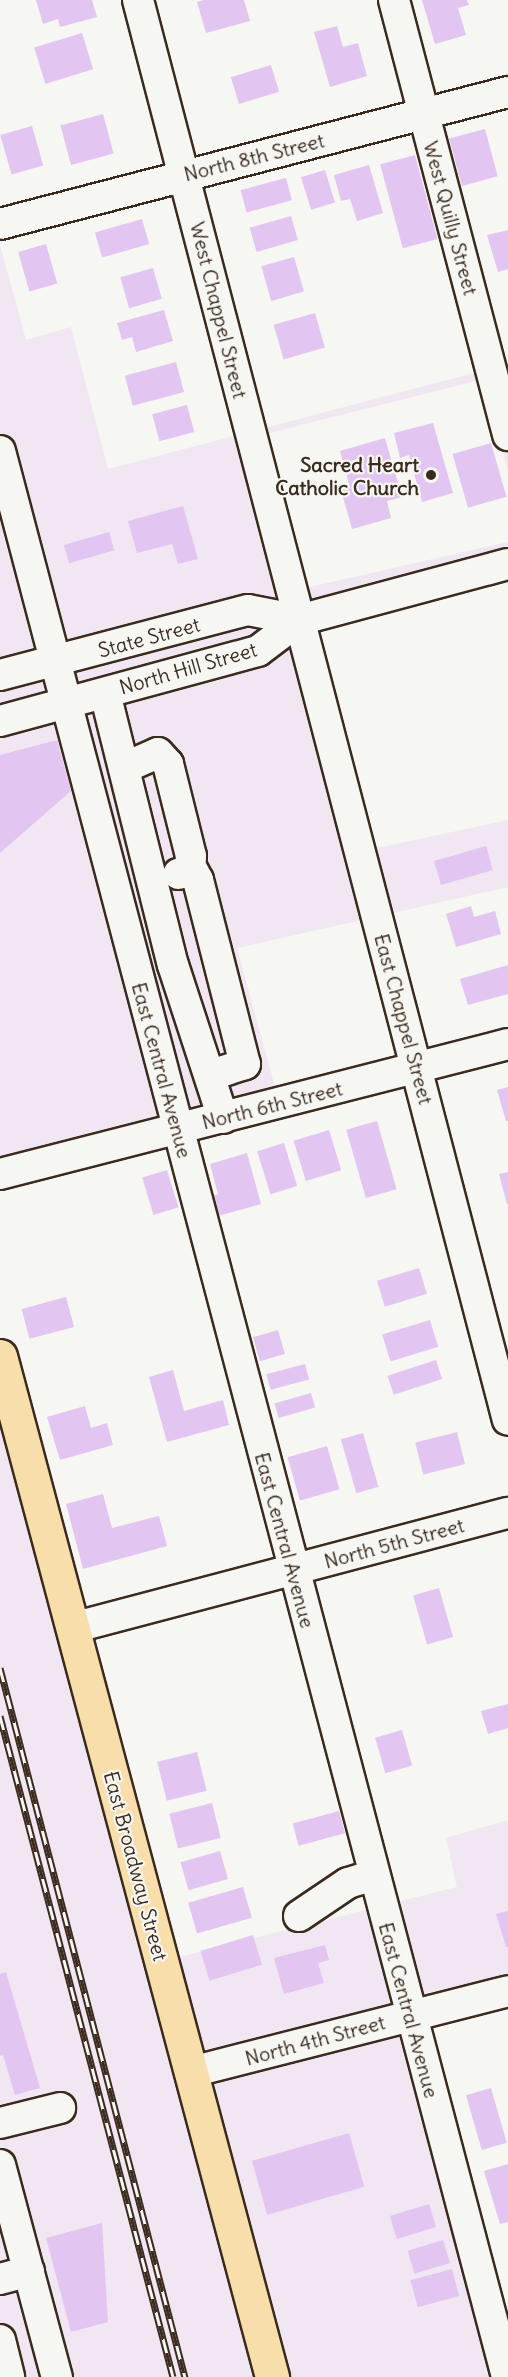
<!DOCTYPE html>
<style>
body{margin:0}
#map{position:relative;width:508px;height:2377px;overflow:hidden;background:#f6f6f2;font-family:Delius,sans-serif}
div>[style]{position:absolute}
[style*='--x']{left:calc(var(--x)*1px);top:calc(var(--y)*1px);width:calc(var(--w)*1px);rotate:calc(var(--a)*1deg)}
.built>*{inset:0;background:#f0e7f2}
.building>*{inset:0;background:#e3c5f2;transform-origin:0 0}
.roads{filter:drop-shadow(2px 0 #3b2a1e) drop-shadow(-2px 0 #3b2a1e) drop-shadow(0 2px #3b2a1e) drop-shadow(0 -2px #3b2a1e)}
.minor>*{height:30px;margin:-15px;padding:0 15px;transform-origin:15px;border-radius:15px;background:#f6f6f2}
.major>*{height:33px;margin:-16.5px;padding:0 16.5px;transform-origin:16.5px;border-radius:16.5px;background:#f8deab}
.rail>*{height:7px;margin-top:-3.5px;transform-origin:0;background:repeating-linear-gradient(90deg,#f6f6f2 0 14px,#3b2a1e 0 28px);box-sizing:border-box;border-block:2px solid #3b2a1e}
.dots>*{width:16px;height:16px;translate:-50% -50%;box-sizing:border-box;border:3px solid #f6f6f2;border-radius:50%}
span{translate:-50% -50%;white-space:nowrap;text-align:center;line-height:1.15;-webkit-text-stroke:4.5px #f6f6f2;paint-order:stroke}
.street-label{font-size:20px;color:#3b2a1e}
.poi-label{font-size:20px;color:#3b2a1e;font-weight:700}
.right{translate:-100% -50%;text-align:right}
</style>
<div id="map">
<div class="built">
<div style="clip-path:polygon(0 245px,26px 340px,71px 327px,108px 469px,508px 364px,508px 472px,484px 379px,266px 434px,305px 588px,508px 542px,508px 567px,297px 613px,354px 853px,508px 820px,508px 887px,237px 948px,281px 1109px,0 1180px)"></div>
<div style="clip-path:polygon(0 1356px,159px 1962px,457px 1887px,446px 1838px,508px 1820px,508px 1999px,402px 2027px,497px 2377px,0 2377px)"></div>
</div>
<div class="building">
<div style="clip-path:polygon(36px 0,92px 0,97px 17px,60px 27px,58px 19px,43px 24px)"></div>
<div style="clip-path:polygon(204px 0,244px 0,250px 21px,206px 33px,197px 2px)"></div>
<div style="clip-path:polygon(422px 0,467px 0,469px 5px,458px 8px,466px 35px,435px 44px)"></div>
<div style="clip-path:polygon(337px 26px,343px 47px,358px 43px,367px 76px,330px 87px,314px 32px)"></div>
<div style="left:82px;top:33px;width:38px;height:50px;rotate:73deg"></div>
<div style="left:271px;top:65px;width:28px;height:42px;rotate:73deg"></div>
<div style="left:103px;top:114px;width:41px;height:44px;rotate:75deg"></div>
<div style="left:32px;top:126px;width:41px;height:33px;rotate:74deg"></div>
<div style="left:485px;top:129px;width:49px;height:37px;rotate:75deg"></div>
<div style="left:415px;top:155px;width:87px;height:36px;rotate:75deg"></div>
<div style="clip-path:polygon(369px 165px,383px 213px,357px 221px,350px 199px,341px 201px,334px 175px)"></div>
<div style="left:325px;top:170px;width:34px;height:25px;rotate:73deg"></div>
<div style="left:286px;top:178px;width:23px;height:47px;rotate:75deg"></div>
<div style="left:291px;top:216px;width:25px;height:43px;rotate:74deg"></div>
<div style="left:142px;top:219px;width:26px;height:49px;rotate:74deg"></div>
<div style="clip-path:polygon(508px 230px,508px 269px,498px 272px,487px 235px)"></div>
<div style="left:46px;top:244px;width:41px;height:29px;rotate:74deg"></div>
<div style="left:294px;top:257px;width:36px;height:34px;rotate:74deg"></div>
<div style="left:153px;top:268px;width:32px;height:34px;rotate:74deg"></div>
<div style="clip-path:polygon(164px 310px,173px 341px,136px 352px,132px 337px,122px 340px,117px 323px)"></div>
<div style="left:315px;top:313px;width:36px;height:43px;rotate:74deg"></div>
<div style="left:176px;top:362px;width:31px;height:53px;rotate:75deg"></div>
<div style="left:187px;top:405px;width:28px;height:36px;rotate:75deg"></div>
<div style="clip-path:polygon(433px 423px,453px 493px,422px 502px,409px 455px,400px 458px,394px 433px)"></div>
<div style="clip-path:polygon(385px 438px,402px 497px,387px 501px,391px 518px,352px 529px,341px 490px,350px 488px,340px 451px)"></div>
<div style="left:491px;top:443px;width:56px;height:40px;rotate:74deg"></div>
<div style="clip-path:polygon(183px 506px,198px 559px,178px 564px,172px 544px,137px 553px,128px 521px)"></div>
<div style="left:109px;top:532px;width:19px;height:47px;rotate:74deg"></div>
<div style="clip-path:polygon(57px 740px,71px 791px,0 853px,0 755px)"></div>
<div style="left:486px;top:846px;width:25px;height:54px;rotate:74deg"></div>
<div style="clip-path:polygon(471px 906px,474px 917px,495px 911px,501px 934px,456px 947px,446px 914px)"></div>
<div style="clip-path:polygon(508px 965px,508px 994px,468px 1005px,460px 979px)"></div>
<div style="clip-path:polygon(508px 1087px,508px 1121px,506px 1121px,497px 1090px)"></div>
<div style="left:377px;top:1121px;width:71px;height:32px;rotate:74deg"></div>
<div style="left:329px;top:1130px;width:42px;height:37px;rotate:73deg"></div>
<div style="left:284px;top:1143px;width:45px;height:28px;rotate:73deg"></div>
<div style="clip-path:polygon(247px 1153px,261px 1204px,214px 1217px,209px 1197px,218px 1194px,210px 1164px)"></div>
<div style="left:167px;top:1170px;width:39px;height:26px;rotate:73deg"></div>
<div style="clip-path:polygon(508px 1172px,508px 1204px,507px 1204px,499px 1174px)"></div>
<div style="left:419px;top:1268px;width:27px;height:44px;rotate:73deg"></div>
<div style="left:66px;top:1297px;width:31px;height:46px;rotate:75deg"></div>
<div style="left:430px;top:1320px;width:28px;height:50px;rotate:73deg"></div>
<div style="left:278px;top:1330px;width:25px;height:26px;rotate:74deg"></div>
<div style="left:436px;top:1360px;width:20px;height:51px;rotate:72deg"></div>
<div style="left:305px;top:1364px;width:16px;height:40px;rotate:75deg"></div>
<div style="clip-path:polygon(173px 1370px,184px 1411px,223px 1400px,229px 1425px,167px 1442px,149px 1377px)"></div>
<div style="left:311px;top:1393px;width:15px;height:38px;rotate:74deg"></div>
<div style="clip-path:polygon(85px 1406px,91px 1428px,107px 1423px,113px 1445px,60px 1460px,47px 1417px)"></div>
<div style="left:457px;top:1432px;width:33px;height:43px;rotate:76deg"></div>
<div style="left:363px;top:1433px;width:56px;height:23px;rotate:74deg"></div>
<div style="left:327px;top:1446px;width:45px;height:41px;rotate:74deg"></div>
<div style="clip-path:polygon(103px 1494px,112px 1528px,159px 1516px,167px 1546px,83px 1569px,66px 1504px)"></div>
<div style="left:439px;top:1588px;width:51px;height:27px;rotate:74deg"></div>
<div style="clip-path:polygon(508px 1704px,508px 1728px,488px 1734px,481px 1711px)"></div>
<div style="left:402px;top:1730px;width:37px;height:28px;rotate:74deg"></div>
<div style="left:197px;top:1752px;width:40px;height:41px;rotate:76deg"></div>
<div style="left:212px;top:1803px;width:36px;height:44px;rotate:76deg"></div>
<div style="left:339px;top:1811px;width:23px;height:48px;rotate:75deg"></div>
<div style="left:220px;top:1851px;width:29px;height:41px;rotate:74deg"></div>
<div style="left:243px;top:1887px;width:32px;height:57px;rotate:74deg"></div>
<div style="clip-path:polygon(508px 1911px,508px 1947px,506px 1947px,496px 1914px)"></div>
<div style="left:253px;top:1935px;width:31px;height:55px;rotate:73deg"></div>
<div style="clip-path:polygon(325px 1945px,329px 1960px,318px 1963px,324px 1983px,284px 1994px,274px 1958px)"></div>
<div style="clip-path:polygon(6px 1972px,40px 2088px,15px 2095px,3px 2055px,0 2056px,0 1974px)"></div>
<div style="left:491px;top:2088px;width:57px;height:26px;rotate:74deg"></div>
<div style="left:349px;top:2133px;width:56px;height:101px;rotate:74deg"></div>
<div style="clip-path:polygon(508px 2164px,508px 2222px,500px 2224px,484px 2171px)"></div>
<div style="left:429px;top:2204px;width:24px;height:41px;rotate:73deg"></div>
<div style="clip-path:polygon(102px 2223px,108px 2322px,71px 2332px,46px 2238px)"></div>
<div style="left:443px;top:2240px;width:24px;height:37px;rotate:73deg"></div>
<div style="left:452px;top:2269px;width:28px;height:43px;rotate:75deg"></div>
</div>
<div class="roads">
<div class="minor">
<div style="--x:138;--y:0;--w:1467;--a:75.4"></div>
<div style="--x:394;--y:0;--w:450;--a:75.3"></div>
<div style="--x:0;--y:224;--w:525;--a:-14.57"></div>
<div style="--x:0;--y:451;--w:1992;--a:75.25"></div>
<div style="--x:0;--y:675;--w:256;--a:-14.7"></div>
<div style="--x:248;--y:610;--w:52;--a:11.1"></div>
<div style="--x:105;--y:693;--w:280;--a:76"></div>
<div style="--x:173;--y:965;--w:161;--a:71.9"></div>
<div style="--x:0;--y:721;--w:267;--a:-15.2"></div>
<div style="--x:258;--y:651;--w:51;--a:-37.1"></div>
<div style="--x:299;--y:620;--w:216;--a:-15"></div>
<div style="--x:124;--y:768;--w:37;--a:-24"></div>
<div style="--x:158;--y:753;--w:15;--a:48"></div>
<div style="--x:168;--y:764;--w:95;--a:76"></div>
<div style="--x:191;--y:856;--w:15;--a:94"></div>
<div style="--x:190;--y:871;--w:12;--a:166"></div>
<div style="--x:190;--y:865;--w:17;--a:62"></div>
<div style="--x:198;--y:880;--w:190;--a:75.7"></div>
<div style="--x:245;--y:1064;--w:36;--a:162"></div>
<div style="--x:0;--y:1174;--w:524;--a:-14.35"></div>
<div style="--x:72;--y:1628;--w:451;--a:-14.8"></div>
<div style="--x:299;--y:1916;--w:59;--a:-34"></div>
<div style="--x:348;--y:1883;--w:27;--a:-17"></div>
<div style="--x:191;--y:2072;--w:327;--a:-14.3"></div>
<div style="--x:0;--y:2123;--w:62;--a:-14"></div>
<div style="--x:0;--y:2165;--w:220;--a:75"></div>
<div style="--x:0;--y:2279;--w:30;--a:-15"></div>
<div style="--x:0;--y:2340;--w:38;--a:76"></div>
</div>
<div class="major">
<div style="--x:0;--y:1356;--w:1057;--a:75.08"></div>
</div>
</div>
<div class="rail">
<div style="--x:0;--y:1668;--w:733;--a:75.38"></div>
<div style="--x:0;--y:1716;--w:683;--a:75.33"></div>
</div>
<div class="dots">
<div style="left:431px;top:475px;background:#3b2a1e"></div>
</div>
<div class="street-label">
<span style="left:254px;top:157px;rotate:-14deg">North 8th Street</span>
<span style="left:451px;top:218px;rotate:75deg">West Quilly Street</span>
<span style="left:219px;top:310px;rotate:76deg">West Chappel Street</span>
<span style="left:149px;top:637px;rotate:-15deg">State Street</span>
<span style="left:188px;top:668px;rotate:-16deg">North Hill Street</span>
<span style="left:404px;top:1019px;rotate:75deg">East Chappel Street</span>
<span style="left:162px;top:1070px;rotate:75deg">East Central Avenue</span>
<span style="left:272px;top:1105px;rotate:-14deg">North 6th Street</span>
<span style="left:285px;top:1540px;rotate:75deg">East Central Avenue</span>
<span style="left:394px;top:1543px;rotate:-15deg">North 5th Street</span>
<span style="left:136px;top:1866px;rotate:75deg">East Broadway Street</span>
<span style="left:409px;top:2010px;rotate:75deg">East Central Avenue</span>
<span style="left:315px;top:2040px;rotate:-15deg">North 4th Street</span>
</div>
<div class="poi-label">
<span class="right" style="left:419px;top:476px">Sacred Heart<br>Catholic Church</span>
</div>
</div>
